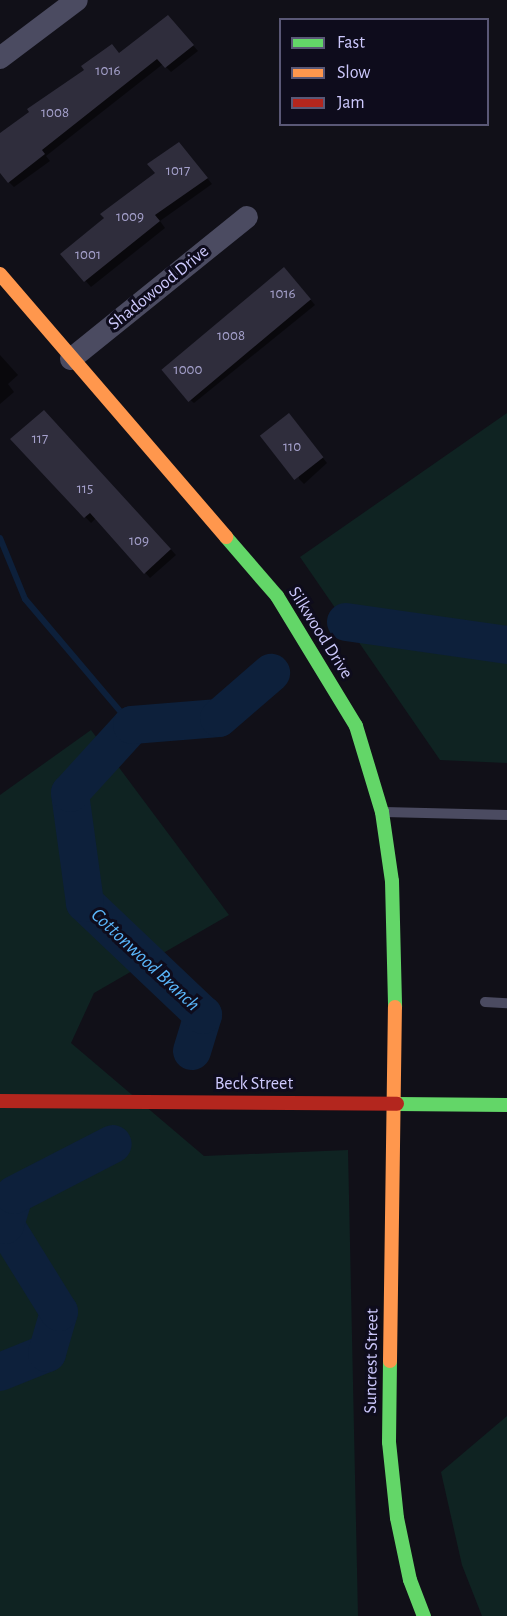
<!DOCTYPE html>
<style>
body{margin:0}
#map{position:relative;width:507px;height:1616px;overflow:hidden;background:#111018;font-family:"Alegreya Sans",sans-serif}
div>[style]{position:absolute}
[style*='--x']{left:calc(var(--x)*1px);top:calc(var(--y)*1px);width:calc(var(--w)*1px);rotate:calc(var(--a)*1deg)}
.green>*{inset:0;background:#0f2322}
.shadow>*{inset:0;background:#0007}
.stream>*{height:6px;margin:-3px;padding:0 3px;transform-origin:3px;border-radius:3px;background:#0d203b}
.river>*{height:38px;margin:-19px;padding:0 19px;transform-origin:19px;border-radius:19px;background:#0d203b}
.building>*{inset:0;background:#2f2d3c;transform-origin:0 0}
.lane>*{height:10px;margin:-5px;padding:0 5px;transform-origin:5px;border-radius:5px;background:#4b4b61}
.street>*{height:22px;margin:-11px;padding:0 11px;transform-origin:11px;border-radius:11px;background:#4b4b61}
.fast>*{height:14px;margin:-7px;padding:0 7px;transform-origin:7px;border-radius:7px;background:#63d668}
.slow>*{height:14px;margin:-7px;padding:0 7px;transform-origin:7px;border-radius:7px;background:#ff974d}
.jam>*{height:14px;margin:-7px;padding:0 7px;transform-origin:7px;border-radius:7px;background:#b3261e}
span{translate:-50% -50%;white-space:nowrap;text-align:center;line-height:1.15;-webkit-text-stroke:6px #0e0c1c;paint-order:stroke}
.number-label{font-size:15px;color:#a6a2cd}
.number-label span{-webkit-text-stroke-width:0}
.street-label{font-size:18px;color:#cdc9fd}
.water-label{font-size:20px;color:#5ab6fa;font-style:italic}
.legend{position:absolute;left:279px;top:18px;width:210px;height:108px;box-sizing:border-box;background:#0e0c1c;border:2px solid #5a5876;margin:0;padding:8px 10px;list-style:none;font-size:18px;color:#cdc9fd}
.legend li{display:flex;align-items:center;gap:12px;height:30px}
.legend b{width:30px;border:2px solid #5a5876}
</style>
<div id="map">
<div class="green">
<div style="clip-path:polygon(507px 413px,507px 763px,440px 760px,300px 557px)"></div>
<div style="clip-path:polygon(91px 730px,229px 915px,94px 993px,71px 1043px,204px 1156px,348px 1150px,358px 1616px,0 1616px,0 795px)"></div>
<div style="clip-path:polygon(507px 1416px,507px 1616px,482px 1616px,462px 1565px,441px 1472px)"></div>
</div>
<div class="shadow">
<div style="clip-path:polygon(173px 23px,198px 51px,171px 72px,163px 64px,46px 156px,50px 161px,14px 187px,9px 182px,0 171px,0 135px)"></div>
<div style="clip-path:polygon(184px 150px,212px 184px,160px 221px,165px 228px,91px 287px,62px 254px)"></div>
<div style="clip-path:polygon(289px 274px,315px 305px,194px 403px,188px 398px)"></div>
<div style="clip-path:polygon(0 355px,18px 375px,8px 384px,14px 392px,0 404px)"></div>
<div style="clip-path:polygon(49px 417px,176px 555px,150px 578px,96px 518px,91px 523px,12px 440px)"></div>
<div style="clip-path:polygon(294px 421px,327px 463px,304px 484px,299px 479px)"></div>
</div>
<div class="stream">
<div style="--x:0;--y:538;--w:66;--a:67.7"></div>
<div style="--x:25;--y:599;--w:165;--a:49.7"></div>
</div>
<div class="river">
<div style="--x:346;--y:622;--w:163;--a:8.1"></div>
<div style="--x:192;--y:1051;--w:38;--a:-73"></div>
<div style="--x:203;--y:1015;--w:163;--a:-136.5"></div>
<div style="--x:85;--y:903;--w:111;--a:-97.8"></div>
<div style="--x:70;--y:793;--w:92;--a:-47.6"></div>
<div style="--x:132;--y:725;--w:87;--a:-4.6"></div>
<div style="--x:219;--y:718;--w:69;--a:-40.9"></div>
<div style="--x:0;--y:1372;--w:51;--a:-22"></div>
<div style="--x:47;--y:1353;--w:43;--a:-73.7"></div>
<div style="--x:59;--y:1312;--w:102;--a:-121.8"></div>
<div style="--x:5;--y:1225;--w:31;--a:-73"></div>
<div style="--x:14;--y:1195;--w:111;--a:-27.3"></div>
</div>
<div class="building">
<div style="clip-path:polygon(168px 15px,194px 45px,165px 68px,157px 59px,42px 150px,45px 154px,8px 183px,0 173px,0 133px,29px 112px,27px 109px,84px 70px,81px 66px,112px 44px,119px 53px)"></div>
<div style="clip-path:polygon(179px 142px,208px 178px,155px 215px,160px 221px,84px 282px,60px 254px,104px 218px,100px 214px,155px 173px,147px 164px)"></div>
<div style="left:284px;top:267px;width:42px;height:160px;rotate:50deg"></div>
<div style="clip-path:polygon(44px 410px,171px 549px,144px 574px,90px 513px,84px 518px,10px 439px)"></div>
<div style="left:289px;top:413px;width:56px;height:37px;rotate:52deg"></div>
</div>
<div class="lane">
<div style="--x:384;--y:812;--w:123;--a:1.4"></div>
<div style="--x:485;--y:1002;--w:22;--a:3"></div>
</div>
<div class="street">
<div style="--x:0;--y:58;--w:96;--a:-37"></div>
<div style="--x:71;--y:359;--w:226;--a:-38.9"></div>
</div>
<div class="fast">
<div style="--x:226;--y:537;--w:78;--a:49.2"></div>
<div style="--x:277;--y:596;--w:152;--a:58.7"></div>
<div style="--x:356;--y:726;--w:90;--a:73.2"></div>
<div style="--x:382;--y:812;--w:70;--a:81.8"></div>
<div style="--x:392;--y:881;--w:126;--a:88.6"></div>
<div style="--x:397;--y:1104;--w:110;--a:0.5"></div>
<div style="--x:390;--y:1361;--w:81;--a:90.7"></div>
<div style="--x:389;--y:1442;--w:76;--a:84"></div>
<div style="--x:397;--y:1518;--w:63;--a:78.2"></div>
<div style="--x:410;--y:1580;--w:39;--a:69"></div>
</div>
<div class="slow">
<div style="--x:0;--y:274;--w:347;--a:49.3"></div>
<div style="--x:390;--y:1361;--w:354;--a:-89.2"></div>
</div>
<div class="jam">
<div style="--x:0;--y:1101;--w:397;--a:0.4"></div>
</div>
<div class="number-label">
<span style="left:108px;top:71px">1016</span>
<span style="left:55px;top:113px">1008</span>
<span style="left:178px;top:171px">1017</span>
<span style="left:130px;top:217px">1009</span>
<span style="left:88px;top:255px">1001</span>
<span style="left:283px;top:294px">1016</span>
<span style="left:231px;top:336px">1008</span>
<span style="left:188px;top:370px">1000</span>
<span style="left:40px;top:439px">117</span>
<span style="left:292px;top:447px">110</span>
<span style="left:85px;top:489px">115</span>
<span style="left:139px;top:541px">109</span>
</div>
<div class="street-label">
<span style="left:159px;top:288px;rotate:-39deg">Shadowood Drive</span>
<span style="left:320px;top:633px;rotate:58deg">Silkwood Drive</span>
<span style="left:254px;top:1084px">Beck Street</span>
<span style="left:372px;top:1361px;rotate:-89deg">Suncrest Street</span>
</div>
<div class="water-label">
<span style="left:145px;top:960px;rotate:43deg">Cottonwood Branch</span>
</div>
<ul class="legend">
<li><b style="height:8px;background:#63d668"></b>Fast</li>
<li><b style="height:8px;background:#ff974d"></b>Slow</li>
<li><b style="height:8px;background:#b3261e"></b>Jam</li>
</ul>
</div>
